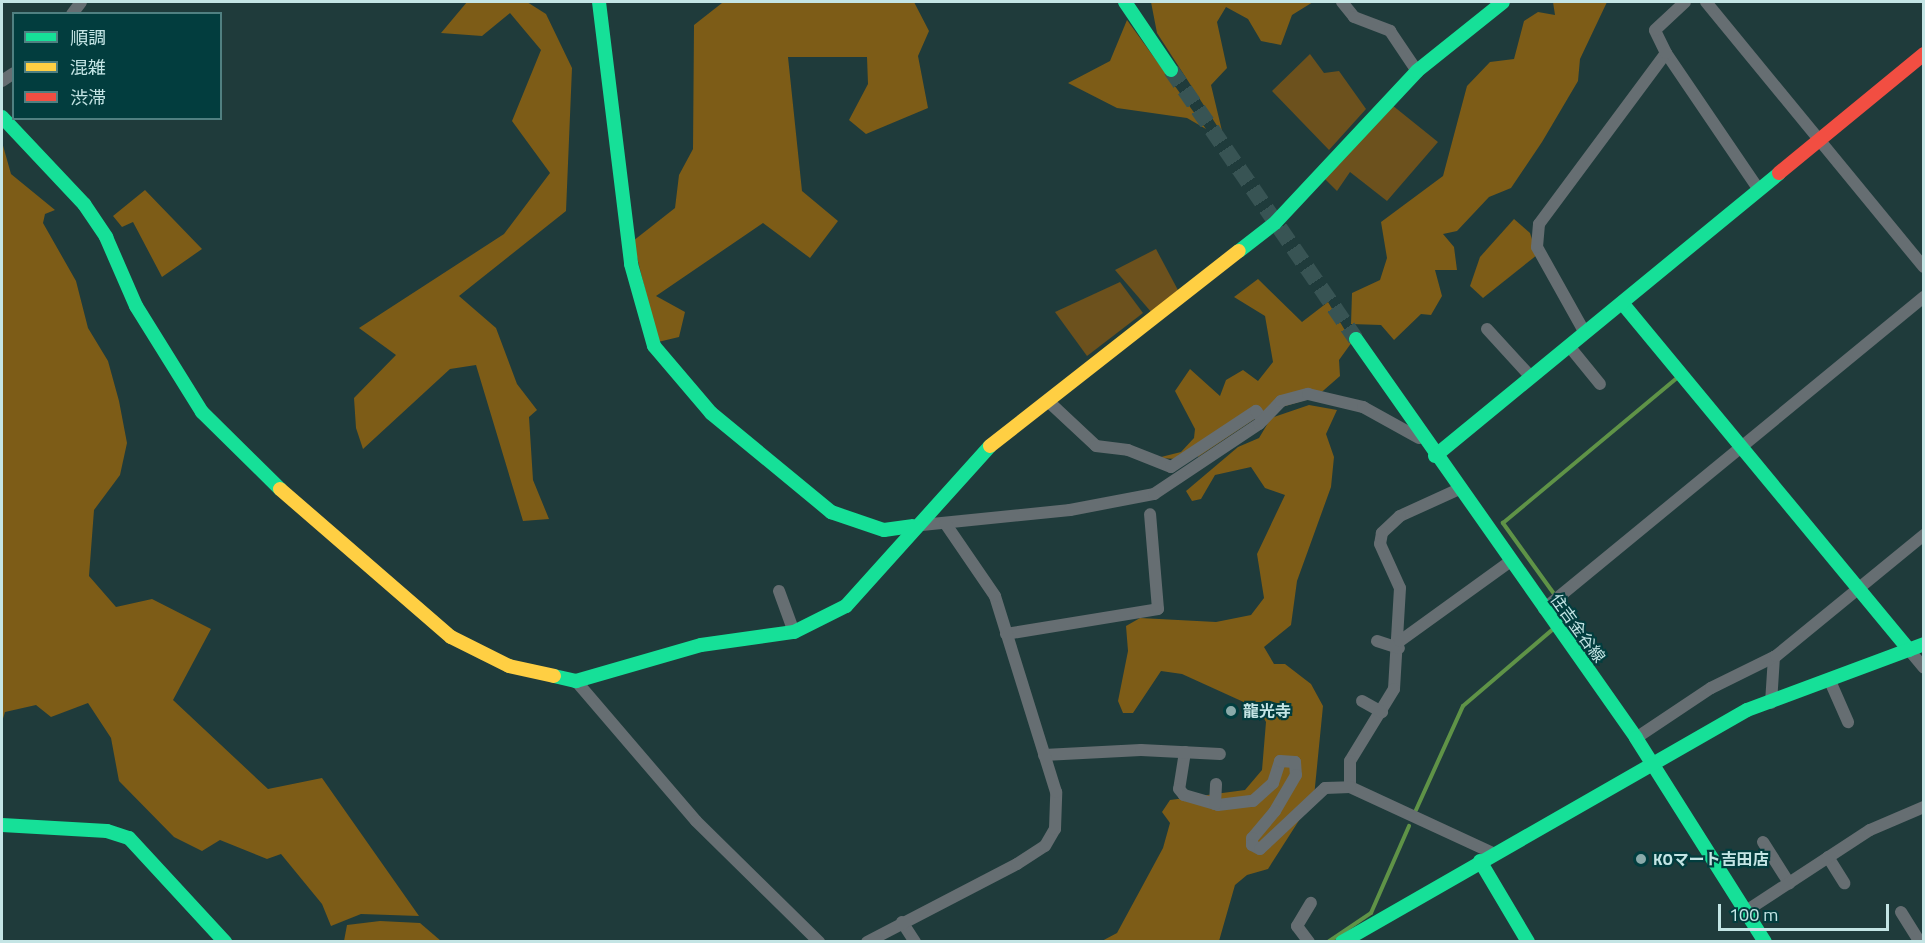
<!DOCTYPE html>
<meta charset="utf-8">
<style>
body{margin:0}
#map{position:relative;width:1925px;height:943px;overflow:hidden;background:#1f3b3b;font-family:"Titillium Web","Noto Sans JP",sans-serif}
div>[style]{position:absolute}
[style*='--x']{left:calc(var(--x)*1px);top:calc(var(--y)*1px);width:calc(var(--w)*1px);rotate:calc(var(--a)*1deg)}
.green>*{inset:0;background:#6c511d}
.forest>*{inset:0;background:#7d5c17}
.stream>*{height:4px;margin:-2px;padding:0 2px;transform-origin:2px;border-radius:2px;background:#5f9347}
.secondary-tunnel>*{height:16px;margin-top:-8px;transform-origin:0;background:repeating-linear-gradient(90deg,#385454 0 16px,transparent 0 24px)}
.street>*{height:12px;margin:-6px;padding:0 6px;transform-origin:6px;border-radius:6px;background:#666e72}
.fast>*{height:14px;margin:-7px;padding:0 7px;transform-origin:7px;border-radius:7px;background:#16e098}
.slow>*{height:14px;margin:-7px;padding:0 7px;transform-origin:7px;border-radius:7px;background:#ffcf43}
.jam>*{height:14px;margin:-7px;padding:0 7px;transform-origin:7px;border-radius:7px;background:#f24e42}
.dots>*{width:16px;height:16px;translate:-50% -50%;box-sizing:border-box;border:3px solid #023d3e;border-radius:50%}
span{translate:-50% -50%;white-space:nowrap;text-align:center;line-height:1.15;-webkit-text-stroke:4.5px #023d3e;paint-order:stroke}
.street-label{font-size:16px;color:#c4e5e5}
.poi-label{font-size:16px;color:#c4e5e5;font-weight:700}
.left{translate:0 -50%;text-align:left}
.frame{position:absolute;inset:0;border:3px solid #c4e5e5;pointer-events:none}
.legend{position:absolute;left:12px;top:12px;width:210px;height:108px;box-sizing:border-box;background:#023d3e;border:2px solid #508081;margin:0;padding:8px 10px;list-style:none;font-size:18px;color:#c4e5e5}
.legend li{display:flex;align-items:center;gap:12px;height:30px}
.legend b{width:30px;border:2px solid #508081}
.scale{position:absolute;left:1718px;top:904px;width:171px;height:27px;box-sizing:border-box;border:3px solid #c4e5e5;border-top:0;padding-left:8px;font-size:18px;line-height:21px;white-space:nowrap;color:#c4e5e5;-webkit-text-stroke:4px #023d3e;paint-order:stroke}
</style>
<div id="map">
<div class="green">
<div style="clip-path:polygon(1310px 54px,1324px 73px,1339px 71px,1366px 109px,1329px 150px,1272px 91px)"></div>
<div style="clip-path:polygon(1387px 101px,1438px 142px,1387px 201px,1350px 172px,1337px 191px,1324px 178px)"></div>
<div style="clip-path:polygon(1156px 249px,1179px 292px,1152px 313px,1115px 270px)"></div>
<div style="clip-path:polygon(1120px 282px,1143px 313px,1087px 356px,1055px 312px)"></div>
</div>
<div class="forest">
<div style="clip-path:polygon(467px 2px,527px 2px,546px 14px,572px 68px,566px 211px,459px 296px,496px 328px,517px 384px,537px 410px,529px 417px,533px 480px,549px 519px,523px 521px,476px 365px,450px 369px,363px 449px,356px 428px,354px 398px,396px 355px,359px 328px,504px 234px,550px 173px,512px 121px,541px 50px,510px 13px,482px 36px,441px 33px)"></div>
<div style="clip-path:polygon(914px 2px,929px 31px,918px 56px,928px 108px,866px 134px,849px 120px,868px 84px,867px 57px,788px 57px,802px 191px,838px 221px,810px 258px,763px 223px,656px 296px,685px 312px,679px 337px,658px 342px,633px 241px,675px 208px,679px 175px,693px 149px,694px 25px,722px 3px)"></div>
<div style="clip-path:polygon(1151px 2px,1313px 2px,1292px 15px,1281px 45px,1261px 41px,1248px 19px,1226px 7px,1217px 22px,1227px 68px,1211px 85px,1223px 135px,1157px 33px)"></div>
<div style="clip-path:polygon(1553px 2px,1607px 2px,1580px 59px,1578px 81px,1542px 142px,1511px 188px,1489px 197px,1457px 231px,1443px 234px,1454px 247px,1457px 270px,1435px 270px,1442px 296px,1431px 315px,1421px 314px,1394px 340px,1381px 325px,1351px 324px,1352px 293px,1380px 280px,1387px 258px,1381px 222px,1443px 176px,1467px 86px,1490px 62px,1514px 59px,1524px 21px,1538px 12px,1555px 15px)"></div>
<div style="clip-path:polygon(1127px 20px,1206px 129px,1187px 118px,1117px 108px,1068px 83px,1110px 61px)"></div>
<div style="clip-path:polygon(2px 142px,11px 174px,55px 210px,45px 214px,43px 223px,76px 281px,88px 328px,108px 361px,119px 401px,127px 443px,120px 475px,94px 510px,89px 576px,116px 607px,152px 599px,211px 629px,173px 700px,268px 789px,322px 778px,419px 916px,361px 914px,331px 926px,322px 904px,281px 854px,267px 859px,220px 840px,202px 851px,174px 837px,119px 781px,111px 738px,88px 703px,51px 717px,36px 705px,5px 712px,2px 722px)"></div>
<div style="clip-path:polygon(145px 190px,202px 249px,162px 277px,133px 222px,122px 227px,113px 216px)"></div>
<div style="clip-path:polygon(1514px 219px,1530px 233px,1537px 255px,1483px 298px,1470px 286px,1480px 257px)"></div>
<div style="clip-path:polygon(1258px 279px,1302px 322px,1328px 302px,1352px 342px,1339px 360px,1340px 376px,1316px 397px,1265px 412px,1198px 457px,1199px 451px,1178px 459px,1157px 458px,1181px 452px,1194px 438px,1195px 429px,1175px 391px,1190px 369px,1220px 396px,1226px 380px,1243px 370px,1258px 381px,1273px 362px,1265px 316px,1234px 297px)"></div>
<div style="clip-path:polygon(1309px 405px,1337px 410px,1326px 434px,1334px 457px,1331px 487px,1297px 581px,1291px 625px,1264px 647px,1274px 664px,1285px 664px,1311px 684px,1323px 706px,1314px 797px,1268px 869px,1247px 875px,1235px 885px,1219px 941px,1100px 942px,1117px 933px,1163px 848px,1170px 823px,1162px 812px,1170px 800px,1245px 790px,1262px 770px,1266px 722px,1259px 709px,1182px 674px,1161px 671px,1133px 713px,1123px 713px,1118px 701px,1128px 651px,1126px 626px,1140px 618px,1216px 622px,1251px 615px,1264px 598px,1257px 554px,1285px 495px,1265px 488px,1251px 467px,1215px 475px,1201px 499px,1192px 501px,1186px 491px,1238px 447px,1259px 438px,1271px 418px)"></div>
<div style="clip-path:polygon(380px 921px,420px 923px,441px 941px,344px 941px,347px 925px)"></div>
</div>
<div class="stream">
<div style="--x:1559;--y:625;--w:14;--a:-39"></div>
<div style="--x:1570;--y:616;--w:115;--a:-125.8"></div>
<div style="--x:1503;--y:523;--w:226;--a:-39.8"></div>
<div style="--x:1416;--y:810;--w:114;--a:-65.7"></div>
<div style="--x:1463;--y:706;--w:118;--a:-40.5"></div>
<div style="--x:1328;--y:942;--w:52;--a:-34"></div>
<div style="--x:1371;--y:913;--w:95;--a:-66.4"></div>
</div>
<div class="secondary-tunnel">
<div style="--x:1171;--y:70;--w:326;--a:55.5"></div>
</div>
<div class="street">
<div style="--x:1342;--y:2;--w:19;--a:51"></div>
<div style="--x:1354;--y:17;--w:39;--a:21"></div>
<div style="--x:1390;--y:31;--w:48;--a:56"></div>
<div style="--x:1706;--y:2;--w:343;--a:50.6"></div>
<div style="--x:72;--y:14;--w:15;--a:-53"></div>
<div style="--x:1666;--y:53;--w:166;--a:55.8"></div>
<div style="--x:2;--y:81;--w:14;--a:-34"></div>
<div style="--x:1487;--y:329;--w:65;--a:47.5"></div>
<div style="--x:1585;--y:333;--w:98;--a:-119.2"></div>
<div style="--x:1537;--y:247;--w:23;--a:-85"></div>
<div style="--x:1539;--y:224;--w:213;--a:-53.4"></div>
<div style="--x:1666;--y:53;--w:25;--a:-116"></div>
<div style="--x:1655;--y:30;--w:41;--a:-43"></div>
<div style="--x:1569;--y:346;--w:49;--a:50.8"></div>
<div style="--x:1049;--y:402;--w:64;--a:43.1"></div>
<div style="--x:1096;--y:446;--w:32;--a:7"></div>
<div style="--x:1128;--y:450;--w:46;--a:21.6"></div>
<div style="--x:1171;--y:467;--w:102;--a:-33.4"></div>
<div style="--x:1256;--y:411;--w:11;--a:52"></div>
<div style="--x:1457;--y:490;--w:63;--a:155.5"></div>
<div style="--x:1400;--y:516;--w:25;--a:137"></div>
<div style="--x:1382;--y:533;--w:11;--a:100"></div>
<div style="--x:1380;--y:544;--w:48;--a:65.6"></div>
<div style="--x:1400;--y:588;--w:101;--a:93.4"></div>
<div style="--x:1394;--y:689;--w:84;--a:121.4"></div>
<div style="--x:1350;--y:761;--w:26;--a:90"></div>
<div style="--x:1350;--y:787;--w:157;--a:24.8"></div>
<div style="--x:912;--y:526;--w:159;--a:-5.8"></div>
<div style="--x:1070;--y:510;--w:86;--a:-10.8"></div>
<div style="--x:1154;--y:494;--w:126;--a:-33.7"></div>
<div style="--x:1259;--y:424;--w:32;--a:-46"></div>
<div style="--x:1281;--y:401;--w:28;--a:-15"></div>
<div style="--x:1308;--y:394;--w:57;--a:13.3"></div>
<div style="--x:1363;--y:407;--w:64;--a:29"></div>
<div style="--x:779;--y:591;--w:44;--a:69.9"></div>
<div style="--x:1544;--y:609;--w:492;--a:-39.4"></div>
<div style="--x:1006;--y:634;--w:154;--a:-9.3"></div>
<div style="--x:1158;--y:609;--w:95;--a:-94.8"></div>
<div style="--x:1377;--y:641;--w:23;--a:18"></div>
<div style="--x:1400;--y:641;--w:133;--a:-35.8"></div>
<div style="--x:1909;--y:650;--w:23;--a:50"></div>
<div style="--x:576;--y:681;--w:184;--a:49.4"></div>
<div style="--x:696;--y:821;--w:173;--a:44.5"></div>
<div style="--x:1830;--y:681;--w:45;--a:66.3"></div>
<div style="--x:1362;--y:701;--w:23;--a:29"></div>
<div style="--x:1771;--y:703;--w:46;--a:-86.3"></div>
<div style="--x:1636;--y:738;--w:90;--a:-33.7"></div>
<div style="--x:1711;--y:688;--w:72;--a:-26.2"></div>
<div style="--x:1776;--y:656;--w:191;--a:-39.3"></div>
<div style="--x:1185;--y:752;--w:37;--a:99"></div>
<div style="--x:1179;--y:789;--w:8;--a:50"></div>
<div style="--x:1184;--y:795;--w:35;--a:16"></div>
<div style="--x:1218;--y:805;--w:35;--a:-7"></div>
<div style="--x:1253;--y:801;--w:27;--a:-42"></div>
<div style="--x:1273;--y:783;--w:23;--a:-72"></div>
<div style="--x:1280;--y:761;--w:15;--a:4"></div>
<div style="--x:1295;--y:762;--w:13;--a:86"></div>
<div style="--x:1296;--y:775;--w:42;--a:120.3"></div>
<div style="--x:1275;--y:811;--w:35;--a:130"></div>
<div style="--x:1252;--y:838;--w:7;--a:90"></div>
<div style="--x:1252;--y:845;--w:9;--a:27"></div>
<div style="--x:1260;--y:849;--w:89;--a:-43.2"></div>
<div style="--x:1325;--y:788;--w:25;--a:-2"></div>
<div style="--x:1044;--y:755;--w:97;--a:-3"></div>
<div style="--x:1141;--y:750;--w:79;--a:2.9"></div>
<div style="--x:1215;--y:804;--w:20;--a:-87"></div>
<div style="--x:1763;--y:842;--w:49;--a:57.6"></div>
<div style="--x:1828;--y:857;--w:31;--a:58"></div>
<div style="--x:1746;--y:911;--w:148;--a:-33.2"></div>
<div style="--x:1870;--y:830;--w:59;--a:-23.1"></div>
<div style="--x:1901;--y:912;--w:36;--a:58"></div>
<div style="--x:902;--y:922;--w:24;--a:57"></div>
<div style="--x:867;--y:942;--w:169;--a:-27.5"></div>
<div style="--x:1017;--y:864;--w:33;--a:-33"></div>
<div style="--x:1045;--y:846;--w:20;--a:-60"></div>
<div style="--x:1055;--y:829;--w:37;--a:-88"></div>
<div style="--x:1056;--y:792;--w:205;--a:-107.3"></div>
<div style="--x:995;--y:596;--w:88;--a:-124.4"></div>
<div style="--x:1309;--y:942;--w:20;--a:-127"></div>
<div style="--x:1297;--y:926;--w:27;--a:-59"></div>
</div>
<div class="fast">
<div style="--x:599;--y:2;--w:264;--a:83"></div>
<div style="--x:631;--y:264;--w:85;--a:74.3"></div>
<div style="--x:654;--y:346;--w:88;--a:49.6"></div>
<div style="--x:711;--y:413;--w:156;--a:39.5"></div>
<div style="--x:831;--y:512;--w:56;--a:18.8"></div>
<div style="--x:884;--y:530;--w:28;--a:-8"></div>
<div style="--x:1125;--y:2;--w:82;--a:55.9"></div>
<div style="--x:2;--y:117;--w:120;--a:46.7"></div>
<div style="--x:84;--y:204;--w:40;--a:56"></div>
<div style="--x:106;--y:237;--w:75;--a:66.5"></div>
<div style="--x:136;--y:306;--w:125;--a:58.1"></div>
<div style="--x:202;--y:412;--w:110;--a:44.6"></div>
<div style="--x:1239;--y:251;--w:46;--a:-37.9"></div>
<div style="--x:1275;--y:223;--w:208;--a:-46.9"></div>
<div style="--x:1417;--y:71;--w:110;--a:-38.7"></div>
<div style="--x:1623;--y:304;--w:449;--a:50.4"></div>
<div style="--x:1356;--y:339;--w:487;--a:54.9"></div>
<div style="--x:1636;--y:738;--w:241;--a:57.7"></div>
<div style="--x:1435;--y:456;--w:445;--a:-39.4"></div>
<div style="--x:554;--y:676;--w:23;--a:13"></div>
<div style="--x:576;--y:681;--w:130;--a:-16.1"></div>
<div style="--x:701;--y:645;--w:94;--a:-8"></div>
<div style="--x:794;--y:632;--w:58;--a:-26.6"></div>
<div style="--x:846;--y:606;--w:215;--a:-48"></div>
<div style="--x:2;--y:825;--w:105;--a:3.3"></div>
<div style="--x:107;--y:831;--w:23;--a:18"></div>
<div style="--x:129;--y:838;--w:142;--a:47.3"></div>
<div style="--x:1480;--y:861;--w:94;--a:59.3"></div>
<div style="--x:1342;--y:942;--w:467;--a:-29.8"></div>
<div style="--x:1747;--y:710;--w:189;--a:-20.4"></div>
</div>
<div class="slow">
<div style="--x:990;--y:446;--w:316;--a:-38.1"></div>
<div style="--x:280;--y:489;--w:226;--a:40.9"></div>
<div style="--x:451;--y:637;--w:65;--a:26.6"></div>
<div style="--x:509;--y:666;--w:46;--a:12.5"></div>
</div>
<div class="jam">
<div style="--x:1779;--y:173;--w:188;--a:-39.4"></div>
</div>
<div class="dots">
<div style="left:1231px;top:711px;background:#8aaaaa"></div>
<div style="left:1641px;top:859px;background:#8aaaaa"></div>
</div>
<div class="street-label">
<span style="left:1578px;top:628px;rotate:54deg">住吉金谷線</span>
</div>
<div class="poi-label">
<span class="left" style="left:1243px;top:711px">龍光寺</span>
<span class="left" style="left:1653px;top:859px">KOマート吉田店</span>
</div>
<div class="frame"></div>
<ul class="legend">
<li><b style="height:8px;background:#16e098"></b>順調</li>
<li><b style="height:8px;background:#ffcf43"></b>混雑</li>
<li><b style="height:8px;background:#f24e42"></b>渋滞</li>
</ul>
<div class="scale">100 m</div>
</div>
